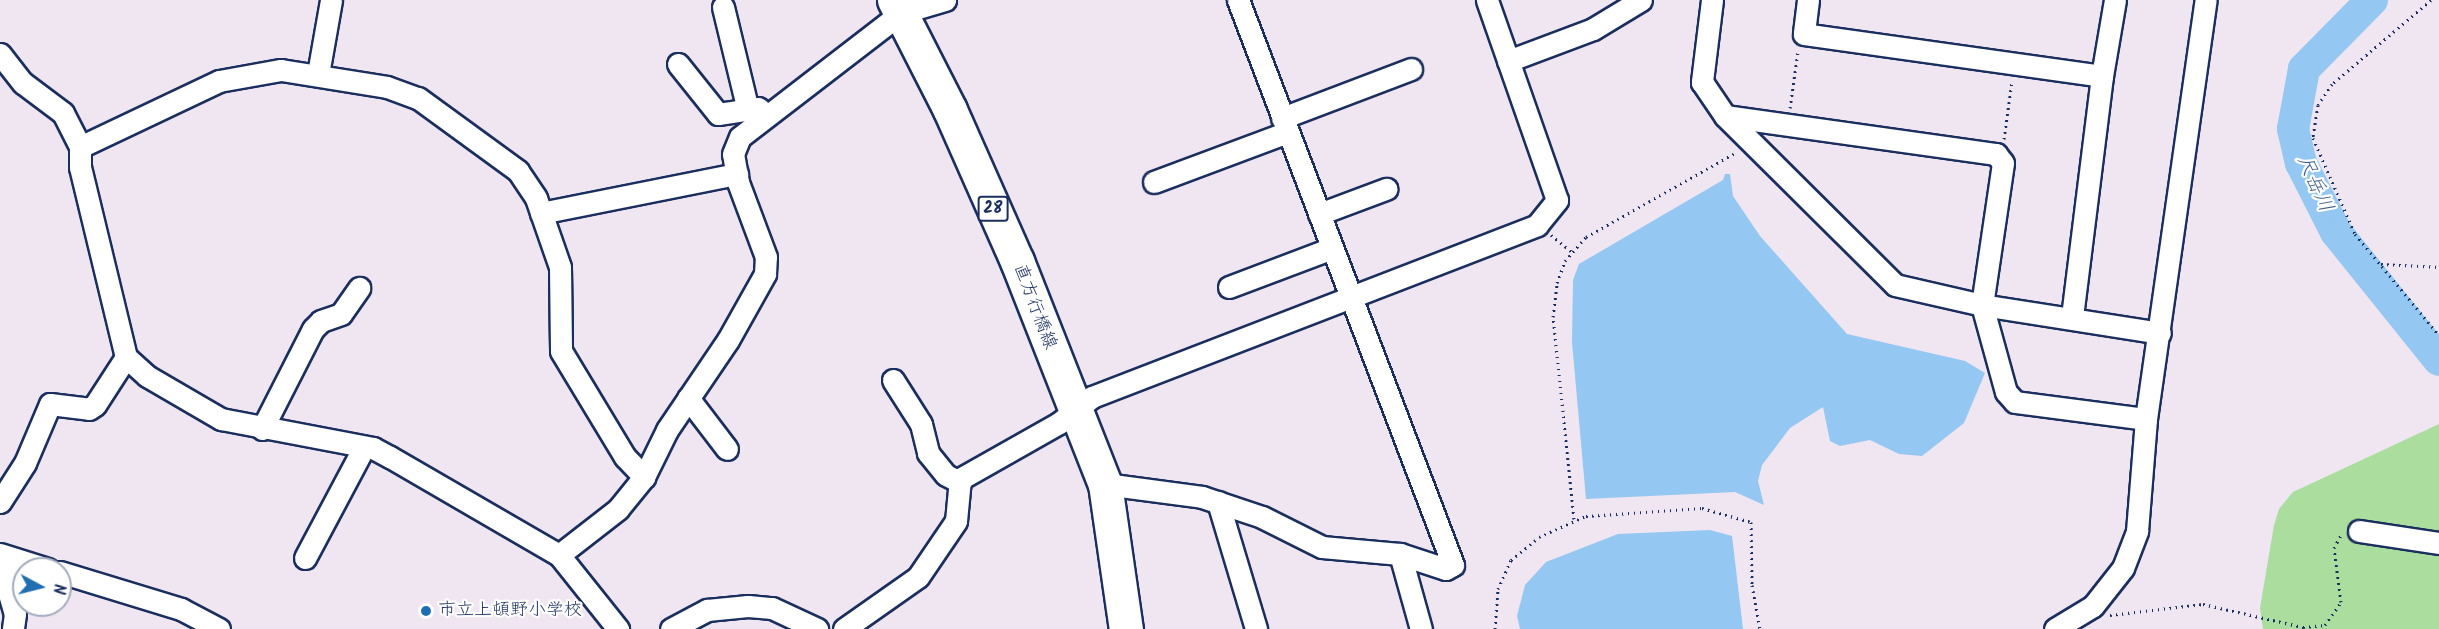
<!DOCTYPE html>
<meta charset="utf-8">
<style>
body{margin:0}
#map{position:relative;width:2439px;height:629px;overflow:hidden;background:#efe6f2;font-family:Kalam,"Klee One",sans-serif}
div>[style]{position:absolute}
[style*='--x']{left:calc(var(--x)*1px);top:calc(var(--y)*1px);width:calc(var(--w)*1px);rotate:calc(var(--a)*1deg)}
.green>*{inset:0;background:#aadd9e}
.water>*{inset:0;background:#94c7f1}
.river>*{height:32px;margin:-16px;padding:0 16px;transform-origin:16px;border-radius:16px;background:#94c7f1}
.path>*{height:3px;margin-top:-1.5px;transform-origin:0;background:repeating-linear-gradient(90deg,#1b2f5e 0 1.5px,transparent 0 6px)}
.roads{filter:drop-shadow(2px 0 #1b2f5e) drop-shadow(-2px 0 #1b2f5e) drop-shadow(0 2px #1b2f5e) drop-shadow(0 -2px #1b2f5e)}
.street>*{height:21px;margin:-10.5px;padding:0 10.5px;transform-origin:10.5px;border-radius:10.5px;background:#fff}
.primary>*{height:33px;margin:-16.5px;padding:0 16.5px;transform-origin:16.5px;border-radius:16.5px;background:#fff}
.dots>*{width:16px;height:16px;translate:-50% -50%;box-sizing:border-box;border:3px solid #fff;border-radius:50%}
span{translate:-50% -50%;white-space:nowrap;text-align:center;line-height:1.15;-webkit-text-stroke:4.5px #fff;paint-order:stroke}
.shield-label span{padding:2px 4px;background:#fff;border:2px solid;border-radius:4px;-webkit-text-stroke-width:0}
.shield-label{font-size:16px;color:#1b2f5e;font-weight:700}
.street-label{font-size:18px;color:#1b2f5e}
.poi-label{font-size:18px;color:#1b2f5e}
.left{translate:0 -50%;text-align:left}
.water-label{font-size:20px;color:#3f5d8a;font-style:italic}
.north{position:absolute;left:12px;top:557px;width:60px;height:60px;box-sizing:border-box;background:#fff;border:2px solid #a4acbf;border-radius:50%;rotate:97deg;font-size:16px;font-weight:700;line-height:24px;text-align:center;color:#1b2f5e}
.north::after{content:'';display:block;margin:auto;width:21px;height:27px;background:#1f6fb2;clip-path:polygon(50% 0,100% 100%,50% 72%,0 100%)}
</style>
<div id="map">
<div class="green">
<div style="clip-path:polygon(2439px 424px,2439px 629px,2263px 629px,2260px 608px,2274px 525px,2279px 509px,2293px 492px)"></div>
</div>
<div class="water">
<div style="clip-path:polygon(1725px 174px,1730px 174px,1733px 196px,1760px 236px,1847px 334px,1965px 361px,1985px 373px,1964px 423px,1922px 456px,1899px 454px,1870px 440px,1840px 446px,1830px 441px,1823px 407px,1790px 428px,1762px 465px,1758px 481px,1764px 505px,1735px 492px,1586px 499px,1572px 342px,1573px 280px,1579px 264px,1723px 180px)"></div>
<div style="clip-path:polygon(1710px 530px,1732px 536px,1743px 629px,1520px 629px,1517px 616px,1525px 585px,1546px 562px,1618px 534px)"></div>
</div>
<div class="river">
<div style="--x:2372;--y:0;--w:97;--a:134.6"></div>
<div style="--x:2304;--y:69;--w:61;--a:100.4"></div>
<div style="--x:2293;--y:129;--w:35;--a:77"></div>
<div style="--x:2301;--y:163;--w:77;--a:63.1"></div>
<div style="--x:2336;--y:232;--w:164;--a:51.2"></div>
</div>
<div class="path">
<div style="--x:2431;--y:0;--w:130;--a:139.7"></div>
<div style="--x:2332;--y:84;--w:25;--a:124"></div>
<div style="--x:2318;--y:105;--w:33;--a:99"></div>
<div style="--x:2313;--y:138;--w:105;--a:66.4"></div>
<div style="--x:2355;--y:234;--w:131;--a:50.3"></div>
<div style="--x:1790;--y:108;--w:57;--a:-81.9"></div>
<div style="--x:2004;--y:139;--w:59;--a:-82.1"></div>
<div style="--x:1551;--y:235;--w:26;--a:39"></div>
<div style="--x:2381;--y:264;--w:58;--a:3"></div>
<div style="--x:1574;--y:519;--w:203;--a:-95.9"></div>
<div style="--x:1553;--y:317;--w:34;--a:-83"></div>
<div style="--x:1557;--y:283;--w:23;--a:-70"></div>
<div style="--x:1565;--y:261;--w:32;--a:-49"></div>
<div style="--x:1586;--y:237;--w:171;--a:-29.4"></div>
<div style="--x:2110;--y:615;--w:94;--a:-6.7"></div>
<div style="--x:2203;--y:604;--w:103;--a:13"></div>
<div style="--x:2303;--y:627;--w:22;--a:-5"></div>
<div style="--x:2325;--y:625;--w:28;--a:-55"></div>
<div style="--x:2341;--y:602;--w:54;--a:-97.4"></div>
<div style="--x:2334;--y:548;--w:15;--a:-62"></div>
<div style="--x:1495;--y:629;--w:40;--a:-85.7"></div>
<div style="--x:1498;--y:589;--w:32;--a:-66"></div>
<div style="--x:1511;--y:560;--w:36;--a:-39"></div>
<div style="--x:1539;--y:537;--w:51;--a:-24.1"></div>
<div style="--x:1586;--y:516;--w:116;--a:-3.9"></div>
<div style="--x:1702;--y:508;--w:51;--a:15.9"></div>
<div style="--x:1751;--y:522;--w:63;--a:89.1"></div>
<div style="--x:1752;--y:585;--w:45;--a:79.7"></div>
</div>
<div class="roads">
<div class="street">
<div style="--x:1712;--y:0;--w:83;--a:97"></div>
<div style="--x:1702;--y:82;--w:41;--a:55.9"></div>
<div style="--x:1725;--y:116;--w:240;--a:44.8"></div>
<div style="--x:1895;--y:285;--w:89;--a:12.9"></div>
<div style="--x:1982;--y:305;--w:180;--a:8.9"></div>
<div style="--x:1808;--y:0;--w:34;--a:97"></div>
<div style="--x:1804;--y:34;--w:301;--a:8"></div>
<div style="--x:2102;--y:76;--w:244;--a:97.1"></div>
<div style="--x:723;--y:7;--w:106;--a:76.4"></div>
<div style="--x:0;--y:54;--w:37;--a:52"></div>
<div style="--x:23;--y:83;--w:50;--a:36.9"></div>
<div style="--x:63;--y:113;--w:38;--a:63"></div>
<div style="--x:80;--y:147;--w:20;--a:90"></div>
<div style="--x:80;--y:167;--w:195;--a:76.4"></div>
<div style="--x:126;--y:357;--w:28;--a:42"></div>
<div style="--x:147;--y:376;--w:86;--a:30.2"></div>
<div style="--x:221;--y:419;--w:155;--a:10.8"></div>
<div style="--x:373;--y:448;--w:19;--a:28"></div>
<div style="--x:390;--y:457;--w:195;--a:30.1"></div>
<div style="--x:559;--y:555;--w:95;--a:51.4"></div>
<div style="--x:1508;--y:61;--w:91;--a:-20.6"></div>
<div style="--x:1593;--y:29;--w:56;--a:-31.1"></div>
<div style="--x:678;--y:64;--w:64;--a:51.3"></div>
<div style="--x:718;--y:114;--w:40;--a:-8.5"></div>
<div style="--x:758;--y:108;--w:9;--a:41"></div>
<div style="--x:318;--y:74;--w:75;--a:-80"></div>
<div style="--x:2102;--y:76;--w:77;--a:-80.3"></div>
<div style="--x:1725;--y:116;--w:274;--a:8"></div>
<div style="--x:1996;--y:154;--w:11;--a:52"></div>
<div style="--x:2003;--y:163;--w:144;--a:98.4"></div>
<div style="--x:1982;--y:305;--w:90;--a:74.6"></div>
<div style="--x:2006;--y:392;--w:13;--a:48"></div>
<div style="--x:2015;--y:402;--w:132;--a:7.4"></div>
<div style="--x:1282;--y:118;--w:138;--a:-20.8"></div>
<div style="--x:80;--y:147;--w:154;--a:-25.4"></div>
<div style="--x:219;--y:81;--w:63;--a:-10.1"></div>
<div style="--x:281;--y:70;--w:107;--a:9.1"></div>
<div style="--x:387;--y:87;--w:33;--a:20"></div>
<div style="--x:418;--y:98;--w:124;--a:36.1"></div>
<div style="--x:518;--y:171;--w:32;--a:56"></div>
<div style="--x:536;--y:198;--w:73;--a:70.8"></div>
<div style="--x:560;--y:267;--w:84;--a:89.3"></div>
<div style="--x:561;--y:351;--w:124;--a:58.9"></div>
<div style="--x:625;--y:457;--w:28;--a:46"></div>
<div style="--x:1154;--y:182;--w:143;--a:-20.5"></div>
<div style="--x:541;--y:213;--w:200;--a:-11.3"></div>
<div style="--x:1319;--y:214;--w:72;--a:-20.5"></div>
<div style="--x:1229;--y:287;--w:110;--a:-20.7"></div>
<div style="--x:893;--y:380;--w:52;--a:57.5"></div>
<div style="--x:921;--y:424;--w:30;--a:76"></div>
<div style="--x:928;--y:453;--w:28;--a:51"></div>
<div style="--x:946;--y:475;--w:16;--a:27"></div>
<div style="--x:688;--y:398;--w:64;--a:52.6"></div>
<div style="--x:262;--y:429;--w:112;--a:-63"></div>
<div style="--x:313;--y:329;--w:11;--a:-45"></div>
<div style="--x:321;--y:321;--w:21;--a:-19"></div>
<div style="--x:341;--y:314;--w:32;--a:-55"></div>
<div style="--x:1105;--y:484;--w:98;--a:7.6"></div>
<div style="--x:1202;--y:497;--w:63;--a:18.4"></div>
<div style="--x:1262;--y:517;--w:67;--a:26.6"></div>
<div style="--x:1322;--y:547;--w:78;--a:5.1"></div>
<div style="--x:1400;--y:554;--w:48;--a:18.1"></div>
<div style="--x:1446;--y:569;--w:8;--a:-30"></div>
<div style="--x:1453;--y:565;--w:605;--a:-110.83"></div>
<div style="--x:0;--y:502;--w:46;--a:-57.3"></div>
<div style="--x:25;--y:463;--w:64;--a:-67"></div>
<div style="--x:50;--y:404;--w:39;--a:7"></div>
<div style="--x:89;--y:409;--w:7;--a:-34"></div>
<div style="--x:95;--y:405;--w:57;--a:-57.1"></div>
<div style="--x:1218;--y:502;--w:133;--a:73.3"></div>
<div style="--x:2359;--y:531;--w:81;--a:8.5"></div>
<div style="--x:0;--y:554;--w:50;--a:17.4"></div>
<div style="--x:1400;--y:554;--w:78;--a:74.4"></div>
<div style="--x:559;--y:555;--w:75;--a:-37.9"></div>
<div style="--x:618;--y:509;--w:41;--a:-50.9"></div>
<div style="--x:644;--y:477;--w:52;--a:-63.9"></div>
<div style="--x:667;--y:430;--w:109;--a:-55.9"></div>
<div style="--x:728;--y:340;--w:76;--a:-60.7"></div>
<div style="--x:765;--y:274;--w:17;--a:-87"></div>
<div style="--x:766;--y:257;--w:80;--a:-110.5"></div>
<div style="--x:738;--y:182;--w:28;--a:-100"></div>
<div style="--x:733;--y:154;--w:18;--a:-68"></div>
<div style="--x:740;--y:137;--w:203;--a:-37.6"></div>
<div style="--x:901;--y:13;--w:46;--a:-16.5"></div>
<div style="--x:9;--y:558;--w:25;--a:97"></div>
<div style="--x:6;--y:583;--w:32;--a:74"></div>
<div style="--x:15;--y:614;--w:15;--a:98"></div>
<div style="--x:305;--y:558;--w:126;--a:-62"></div>
<div style="--x:60;--y:572;--w:127;--a:17"></div>
<div style="--x:181;--y:609;--w:43;--a:27.8"></div>
<div style="--x:671;--y:629;--w:41;--a:-27.8"></div>
<div style="--x:707;--y:610;--w:41;--a:-5.6"></div>
<div style="--x:748;--y:606;--w:24;--a:5"></div>
<div style="--x:772;--y:608;--w:50;--a:25"></div>
<div style="--x:844;--y:629;--w:90;--a:-35.1"></div>
<div style="--x:918;--y:577;--w:68;--a:-55.8"></div>
<div style="--x:956;--y:521;--w:42;--a:-84.6"></div>
<div style="--x:960;--y:479;--w:114;--a:-29.5"></div>
<div style="--x:1059;--y:423;--w:42;--a:-38.2"></div>
<div style="--x:1092;--y:397;--w:477;--a:-21.1"></div>
<div style="--x:1537;--y:225;--w:32;--a:-51"></div>
<div style="--x:1557;--y:200;--w:212;--a:-109.3"></div>
<div style="--x:2055;--y:629;--w:44;--a:-31.2"></div>
<div style="--x:2093;--y:606;--w:48;--a:-51.7"></div>
<div style="--x:2123;--y:568;--w:40;--a:-69"></div>
<div style="--x:2137;--y:531;--w:112;--a:-85.4"></div>
<div style="--x:2146;--y:419;--w:423;--a:-81.9"></div>
</div>
<div class="primary">
<div style="--x:894;--y:0;--w:123;--a:63"></div>
<div style="--x:950;--y:110;--w:165;--a:66.1"></div>
<div style="--x:1017;--y:261;--w:240;--a:68.5"></div>
<div style="--x:1105;--y:484;--w:147;--a:81.8"></div>
</div>
</div>
<div class="dots">
<div style="left:426px;top:611px;background:#1f6fb2"></div>
</div>
<div class="shield-label">
<span style="left:993px;top:209px">28</span>
</div>
<div class="street-label">
<span style="left:1034px;top:307px;rotate:69deg">直方行橋線</span>
</div>
<div class="poi-label">
<span class="left" style="left:438px;top:611px">市立上頓野小学校</span>
</div>
<div class="water-label">
<span style="left:2314px;top:184px;rotate:66deg">尺岳川</span>
</div>
<div class="north">N</div>
</div>
